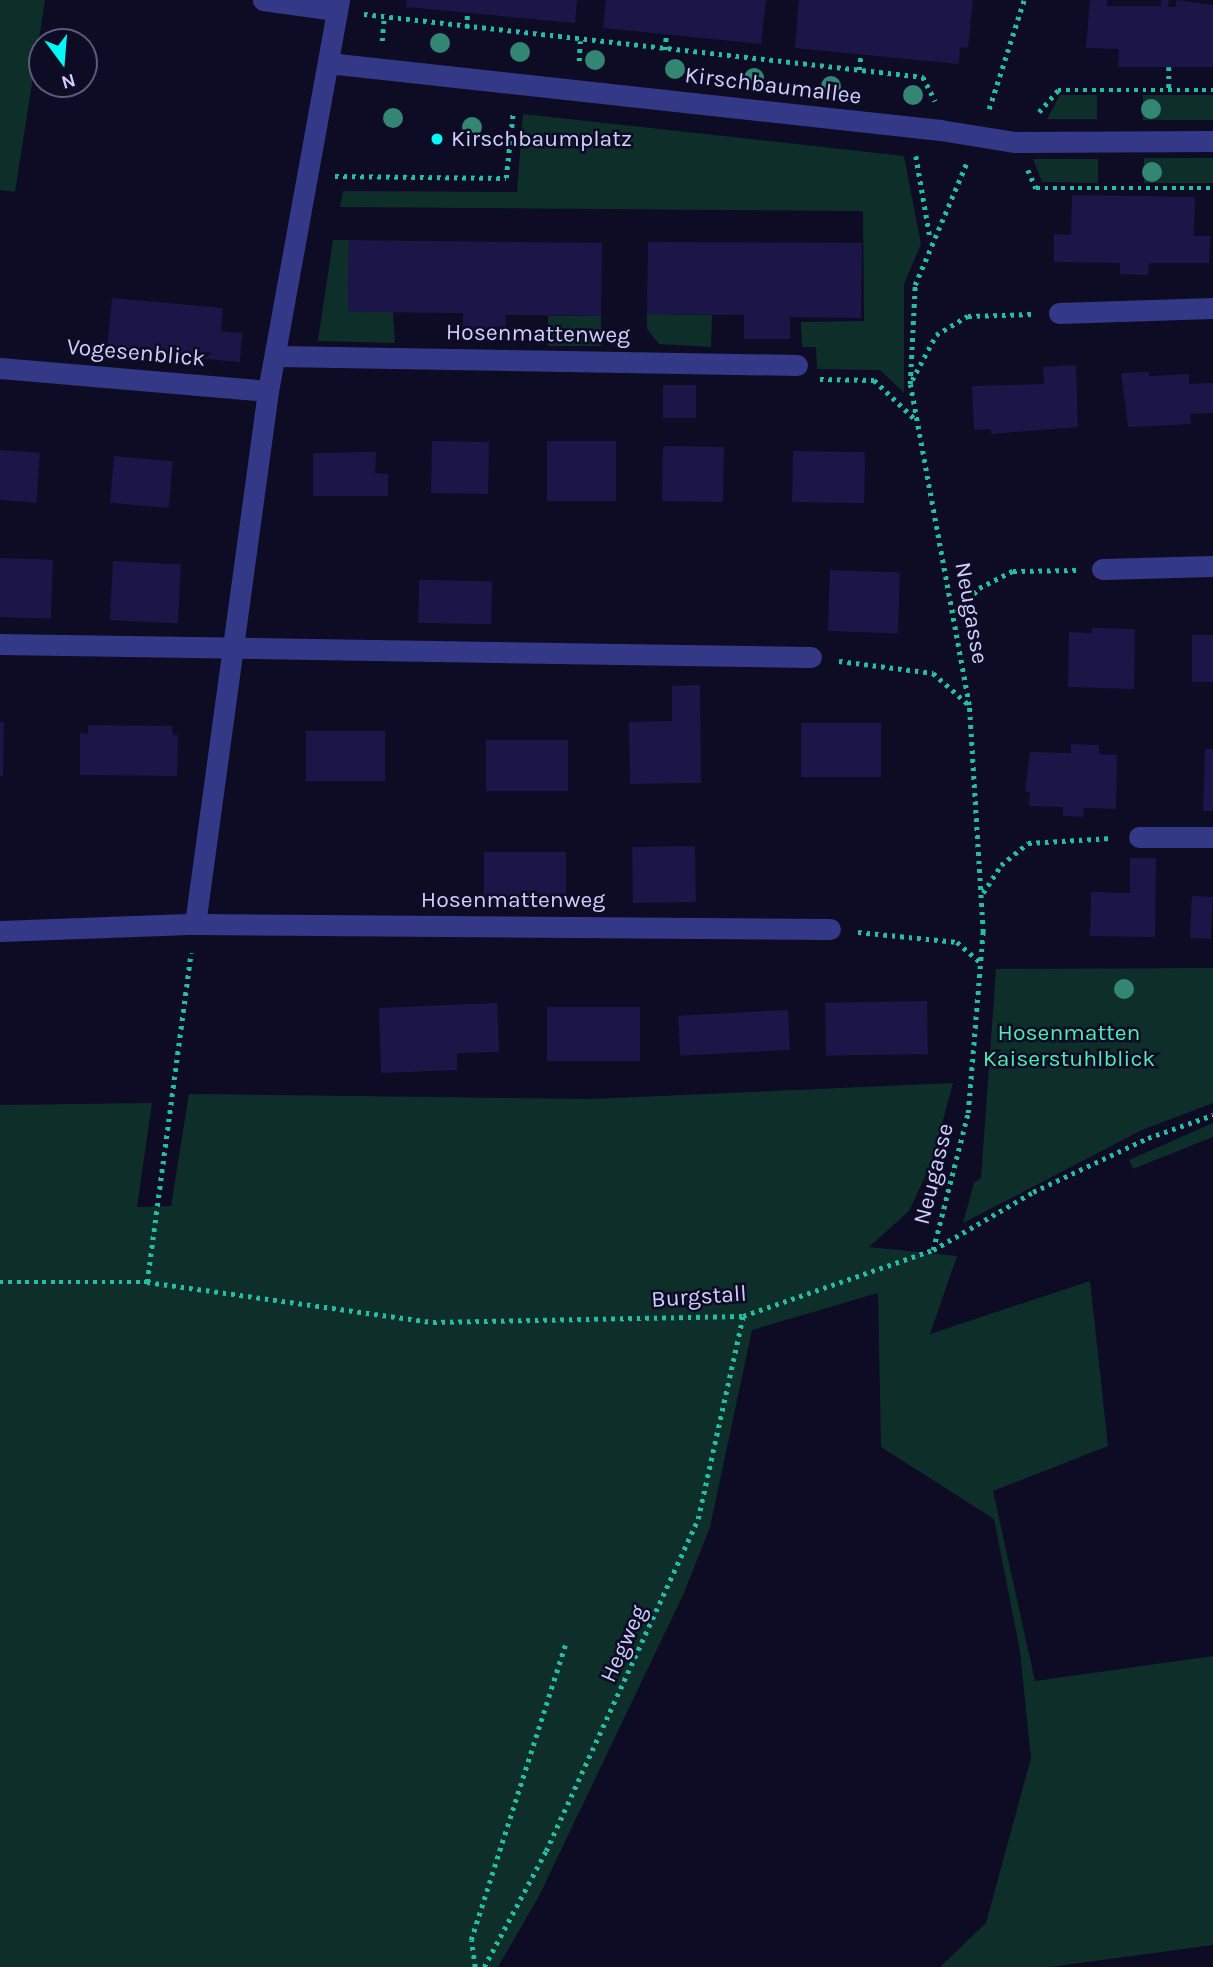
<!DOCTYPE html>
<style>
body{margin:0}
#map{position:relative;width:1213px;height:1967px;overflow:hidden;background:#0d0c24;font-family:Karla,sans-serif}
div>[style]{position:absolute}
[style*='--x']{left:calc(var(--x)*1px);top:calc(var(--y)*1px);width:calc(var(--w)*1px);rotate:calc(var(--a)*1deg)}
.green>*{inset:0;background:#0e2e2a;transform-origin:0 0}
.building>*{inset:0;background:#1b1647;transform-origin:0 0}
.path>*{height:4.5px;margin-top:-2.25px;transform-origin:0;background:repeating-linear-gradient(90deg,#23bea3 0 3.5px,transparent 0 8.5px)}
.street>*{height:21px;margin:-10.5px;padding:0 10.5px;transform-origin:10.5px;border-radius:10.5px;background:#333987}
.street-bridge>*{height:21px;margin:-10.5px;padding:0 10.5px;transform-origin:10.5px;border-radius:10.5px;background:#333987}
.trees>*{width:20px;height:20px;margin:-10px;border-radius:50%;background:#328672}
.dots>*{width:19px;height:19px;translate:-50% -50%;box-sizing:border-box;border:4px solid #0d0c24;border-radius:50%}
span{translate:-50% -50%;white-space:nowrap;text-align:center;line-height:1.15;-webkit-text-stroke:5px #0d0c24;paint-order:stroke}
.street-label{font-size:23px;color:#cfcfff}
.poi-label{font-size:23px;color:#cfcfff}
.left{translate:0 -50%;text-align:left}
.park-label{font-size:23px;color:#50eab2}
.north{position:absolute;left:28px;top:28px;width:70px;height:70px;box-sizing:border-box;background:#0d0c24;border:2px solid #5b5a7c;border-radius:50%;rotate:164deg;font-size:19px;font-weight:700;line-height:28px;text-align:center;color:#cfcfff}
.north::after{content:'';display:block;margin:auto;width:24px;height:32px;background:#00faf6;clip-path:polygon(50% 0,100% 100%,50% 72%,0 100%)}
</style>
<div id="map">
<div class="green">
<div style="clip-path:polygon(0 0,45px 0,15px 192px,0 190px)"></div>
<div style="clip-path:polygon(1060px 95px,1097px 95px,1097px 119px,1047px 119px)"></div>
<div style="left:1143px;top:95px;width:70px;height:25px"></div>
<div style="clip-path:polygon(523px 114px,904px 156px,921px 244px,904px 284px,904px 393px,880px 370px,817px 369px,816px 347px,802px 347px,801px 322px,864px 321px,863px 211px,340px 207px,343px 191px,517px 192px)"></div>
<div style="left:1213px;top:158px;width:25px;height:69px;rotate:90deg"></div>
<div style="clip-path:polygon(1033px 159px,1098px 159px,1098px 183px,1042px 182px)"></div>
<div style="clip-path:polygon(333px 240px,349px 240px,348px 311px,393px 312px,395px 343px,318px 341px)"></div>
<div style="clip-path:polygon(647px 314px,712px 315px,711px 347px,659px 344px,647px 329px)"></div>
<div style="left:548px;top:316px;width:53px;height:30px"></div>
<div style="clip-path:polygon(1213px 968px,1213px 1103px,1142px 1130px,963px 1223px,974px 1183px,981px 1178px,996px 969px)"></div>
<div style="clip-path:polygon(953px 1083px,931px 1164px,909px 1211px,869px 1247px,957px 1256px,930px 1334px,1090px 1281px,1108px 1446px,993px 1491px,1035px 1681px,1213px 1656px,1213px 1945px,1050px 1967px,940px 1967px,986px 1923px,1031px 1758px,1020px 1651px,994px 1519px,881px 1447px,878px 1293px,752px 1330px,710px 1527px,684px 1593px,539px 1896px,498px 1967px,0 1967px,0 1105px,152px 1103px,137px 1207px,171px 1206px,189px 1094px,592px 1099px)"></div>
<div style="clip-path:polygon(1213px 1123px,1213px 1137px,1133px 1169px,1129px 1160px)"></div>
</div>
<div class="building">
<div style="clip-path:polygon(407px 0,577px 0,575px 23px,406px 7px)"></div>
<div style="clip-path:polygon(606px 0,766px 0,761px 44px,603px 28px)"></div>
<div style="clip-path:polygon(799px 0,973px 0,968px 48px,960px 47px,959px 64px,795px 48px)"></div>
<div style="clip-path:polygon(1090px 0,1107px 0,1107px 6px,1161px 6px,1161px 0,1169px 0,1168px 7px,1176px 7px,1176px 0,1213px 5px,1213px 67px,1118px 67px,1119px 49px,1086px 48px)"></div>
<div style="clip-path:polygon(1072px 195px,1195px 197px,1194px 236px,1210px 236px,1209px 263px,1149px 263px,1148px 275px,1120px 274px,1120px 263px,1054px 262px,1054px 234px,1071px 235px)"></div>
<div style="clip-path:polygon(349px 240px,602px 243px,601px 316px,506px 315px,505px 336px,463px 336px,463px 313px,348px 312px)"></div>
<div style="clip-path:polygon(648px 242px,862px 243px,861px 318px,790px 317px,790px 339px,744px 339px,744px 315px,647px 314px)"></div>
<div style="clip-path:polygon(112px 298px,223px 308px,221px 331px,242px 333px,240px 362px,107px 350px)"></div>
<div style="clip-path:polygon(1076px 365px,1078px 427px,991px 434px,991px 429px,974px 430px,972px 386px,1044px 384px,1043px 367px)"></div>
<div style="clip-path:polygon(1149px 372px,1149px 376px,1189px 374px,1189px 384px,1213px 383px,1213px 413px,1190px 414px,1191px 424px,1128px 427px,1121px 373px)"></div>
<div style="left:663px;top:385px;width:33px;height:33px"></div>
<div style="left:432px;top:441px;width:57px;height:52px;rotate:1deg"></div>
<div style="left:547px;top:441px;width:69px;height:60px"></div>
<div style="left:663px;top:446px;width:61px;height:55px;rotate:1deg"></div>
<div style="left:0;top:450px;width:40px;height:50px;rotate:4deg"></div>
<div style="left:793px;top:451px;width:72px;height:51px;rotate:1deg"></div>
<div style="clip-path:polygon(376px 452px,375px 473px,388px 474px,388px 496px,313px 496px,313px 453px)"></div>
<div style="left:114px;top:456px;width:59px;height:47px;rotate:5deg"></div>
<div style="left:0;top:558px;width:53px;height:59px;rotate:2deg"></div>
<div style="left:113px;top:561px;width:68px;height:59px;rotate:3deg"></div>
<div style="left:830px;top:570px;width:70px;height:61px;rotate:2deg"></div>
<div style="left:419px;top:580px;width:73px;height:43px;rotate:1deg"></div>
<div style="clip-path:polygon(1092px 628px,1135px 629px,1134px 689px,1068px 687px,1069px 632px,1092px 633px)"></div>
<div style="left:1192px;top:635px;width:21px;height:47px"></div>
<div style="clip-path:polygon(700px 685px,701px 783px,630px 784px,629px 722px,672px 721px,672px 686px)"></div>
<div style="clip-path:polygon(0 722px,4px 722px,3px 776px,0 776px)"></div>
<div style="left:801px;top:723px;width:80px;height:54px"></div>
<div style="clip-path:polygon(88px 725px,172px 726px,173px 735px,178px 735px,177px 776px,80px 775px,80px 733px,88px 734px)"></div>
<div style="left:306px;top:731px;width:79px;height:50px"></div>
<div style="left:486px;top:740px;width:82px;height:51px"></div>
<div style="clip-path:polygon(1071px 744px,1099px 745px,1099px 754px,1117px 755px,1116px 809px,1084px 808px,1083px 817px,1063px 816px,1063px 807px,1029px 806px,1030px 792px,1025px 791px,1030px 752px,1071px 753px)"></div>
<div style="clip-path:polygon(1205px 749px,1213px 749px,1213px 811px,1203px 811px)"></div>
<div style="left:695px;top:846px;width:56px;height:63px;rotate:89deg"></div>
<div style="left:484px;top:852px;width:82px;height:51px"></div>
<div style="clip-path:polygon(1130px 858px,1156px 858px,1155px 937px,1090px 936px,1091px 892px,1130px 893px)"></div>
<div style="left:1192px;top:896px;width:21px;height:42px;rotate:3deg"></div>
<div style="left:927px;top:1001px;width:53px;height:102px;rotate:89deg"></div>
<div style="clip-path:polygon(497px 1003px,499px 1052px,457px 1053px,457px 1070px,381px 1073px,379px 1008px)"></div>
<div style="left:547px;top:1007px;width:93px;height:54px"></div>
<div style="left:788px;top:1010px;width:40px;height:110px;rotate:87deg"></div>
</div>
<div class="path">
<div style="--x:364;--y:14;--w:563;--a:6.43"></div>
<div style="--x:923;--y:77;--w:27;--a:63"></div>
<div style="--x:467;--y:28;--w:15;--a:-90"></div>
<div style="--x:382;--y:41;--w:23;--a:-85"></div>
<div style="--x:665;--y:50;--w:16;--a:-86"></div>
<div style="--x:579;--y:61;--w:20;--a:-87"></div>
<div style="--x:1169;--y:67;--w:23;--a:90"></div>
<div style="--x:859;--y:70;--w:16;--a:-83"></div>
<div style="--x:989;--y:109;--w:114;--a:-72.2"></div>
<div style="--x:1039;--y:112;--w:29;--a:-49"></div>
<div style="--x:1058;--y:90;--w:155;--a:0"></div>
<div style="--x:916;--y:156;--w:82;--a:80.2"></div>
<div style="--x:1028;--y:170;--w:20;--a:66"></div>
<div style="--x:1036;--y:188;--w:177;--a:0"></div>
<div style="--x:335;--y:176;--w:171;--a:0.7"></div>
<div style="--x:506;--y:178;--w:66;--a:-83.9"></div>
<div style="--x:820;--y:379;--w:54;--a:1.1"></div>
<div style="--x:874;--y:380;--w:58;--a:43.6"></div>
<div style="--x:912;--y:380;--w:51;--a:-61.9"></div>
<div style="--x:936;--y:335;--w:37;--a:-31"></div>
<div style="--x:968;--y:316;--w:64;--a:-1.8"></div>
<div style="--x:956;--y:612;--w:33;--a:-46"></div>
<div style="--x:979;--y:588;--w:38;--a:-27"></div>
<div style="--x:1013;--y:571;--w:63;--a:-0.9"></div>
<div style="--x:839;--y:661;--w:95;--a:7.3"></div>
<div style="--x:933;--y:673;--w:47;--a:41.5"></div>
<div style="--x:983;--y:893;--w:33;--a:-57"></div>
<div style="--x:1001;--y:865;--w:35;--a:-39"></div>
<div style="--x:1028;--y:843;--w:84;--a:-3.4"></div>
<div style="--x:858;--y:932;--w:100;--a:5.8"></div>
<div style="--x:957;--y:942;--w:32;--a:41"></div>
<div style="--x:933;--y:1250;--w:141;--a:-75.7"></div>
<div style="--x:968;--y:1113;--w:182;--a:-85.3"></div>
<div style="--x:983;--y:932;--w:227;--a:-93.5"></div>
<div style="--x:969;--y:705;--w:326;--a:-100.4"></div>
<div style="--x:910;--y:384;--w:99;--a:-87.1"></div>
<div style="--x:915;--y:285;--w:134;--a:-67.1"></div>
<div style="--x:0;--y:1282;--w:147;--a:0"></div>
<div style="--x:147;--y:1282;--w:289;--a:8"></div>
<div style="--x:433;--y:1322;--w:310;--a:-1.1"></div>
<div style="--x:743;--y:1316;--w:201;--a:-19.2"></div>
<div style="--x:933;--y:1250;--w:116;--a:-30.1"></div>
<div style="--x:1033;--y:1192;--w:127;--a:-25.2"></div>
<div style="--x:1148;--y:1138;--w:69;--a:-19.5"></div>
<div style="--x:147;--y:1282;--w:332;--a:-82.4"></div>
<div style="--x:475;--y:1967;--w:27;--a:-98"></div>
<div style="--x:471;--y:1940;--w:310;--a:-72.3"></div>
<div style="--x:484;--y:1967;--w:132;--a:-61.9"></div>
<div style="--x:546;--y:1851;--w:365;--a:-65.4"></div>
<div style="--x:698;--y:1519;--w:208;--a:-77.5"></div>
</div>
<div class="street">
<div style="--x:263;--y:0;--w:73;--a:7.9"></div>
<div style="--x:328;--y:63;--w:616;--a:6.25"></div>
<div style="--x:1015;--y:142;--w:198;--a:-0.3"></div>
<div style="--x:1059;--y:313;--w:154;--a:-1.9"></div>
<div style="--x:278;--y:356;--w:519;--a:0.99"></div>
<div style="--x:0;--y:368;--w:269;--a:4.9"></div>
<div style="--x:1102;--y:569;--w:111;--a:-1.5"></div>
<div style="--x:0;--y:644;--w:811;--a:0.92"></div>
<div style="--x:1139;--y:837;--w:74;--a:0"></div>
<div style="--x:195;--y:924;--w:538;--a:-82.2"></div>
<div style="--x:268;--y:391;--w:397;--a:-79.7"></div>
<div style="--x:0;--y:931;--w:195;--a:-2.1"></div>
<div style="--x:195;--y:924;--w:635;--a:0.45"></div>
</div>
<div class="street-bridge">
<div style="--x:940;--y:130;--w:76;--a:9.1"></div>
</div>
<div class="trees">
<div style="left:440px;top:43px"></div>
<div style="left:520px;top:52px"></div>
<div style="left:595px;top:60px"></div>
<div style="left:675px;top:69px"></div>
<div style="left:754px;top:78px"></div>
<div style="left:831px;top:86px"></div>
<div style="left:913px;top:95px"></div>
<div style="left:1151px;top:109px"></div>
<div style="left:393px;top:118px"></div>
<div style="left:472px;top:127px"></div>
<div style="left:1152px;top:172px"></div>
<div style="left:1124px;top:989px"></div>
</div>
<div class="dots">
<div style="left:437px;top:139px;background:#00faf6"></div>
</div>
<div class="street-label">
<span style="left:773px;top:86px;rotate:7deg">Kirschbaumallee</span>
<span style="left:538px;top:334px;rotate:1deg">Hosenmattenweg</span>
<span style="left:136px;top:353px;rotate:5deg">Vogesenblick</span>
<span style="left:971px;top:613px;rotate:80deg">Neugasse</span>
<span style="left:513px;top:900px">Hosenmattenweg</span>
<span style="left:934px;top:1174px;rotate:-76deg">Neugasse</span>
<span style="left:699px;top:1297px;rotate:-4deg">Burgstall</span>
<span style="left:624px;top:1644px;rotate:-66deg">Hegweg</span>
</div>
<div class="poi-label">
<span class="left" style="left:451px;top:139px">Kirschbaumplatz</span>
</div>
<div class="park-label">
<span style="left:1069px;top:1046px">Hosenmatten<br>Kaiserstuhlblick</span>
</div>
<div class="north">N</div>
</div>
